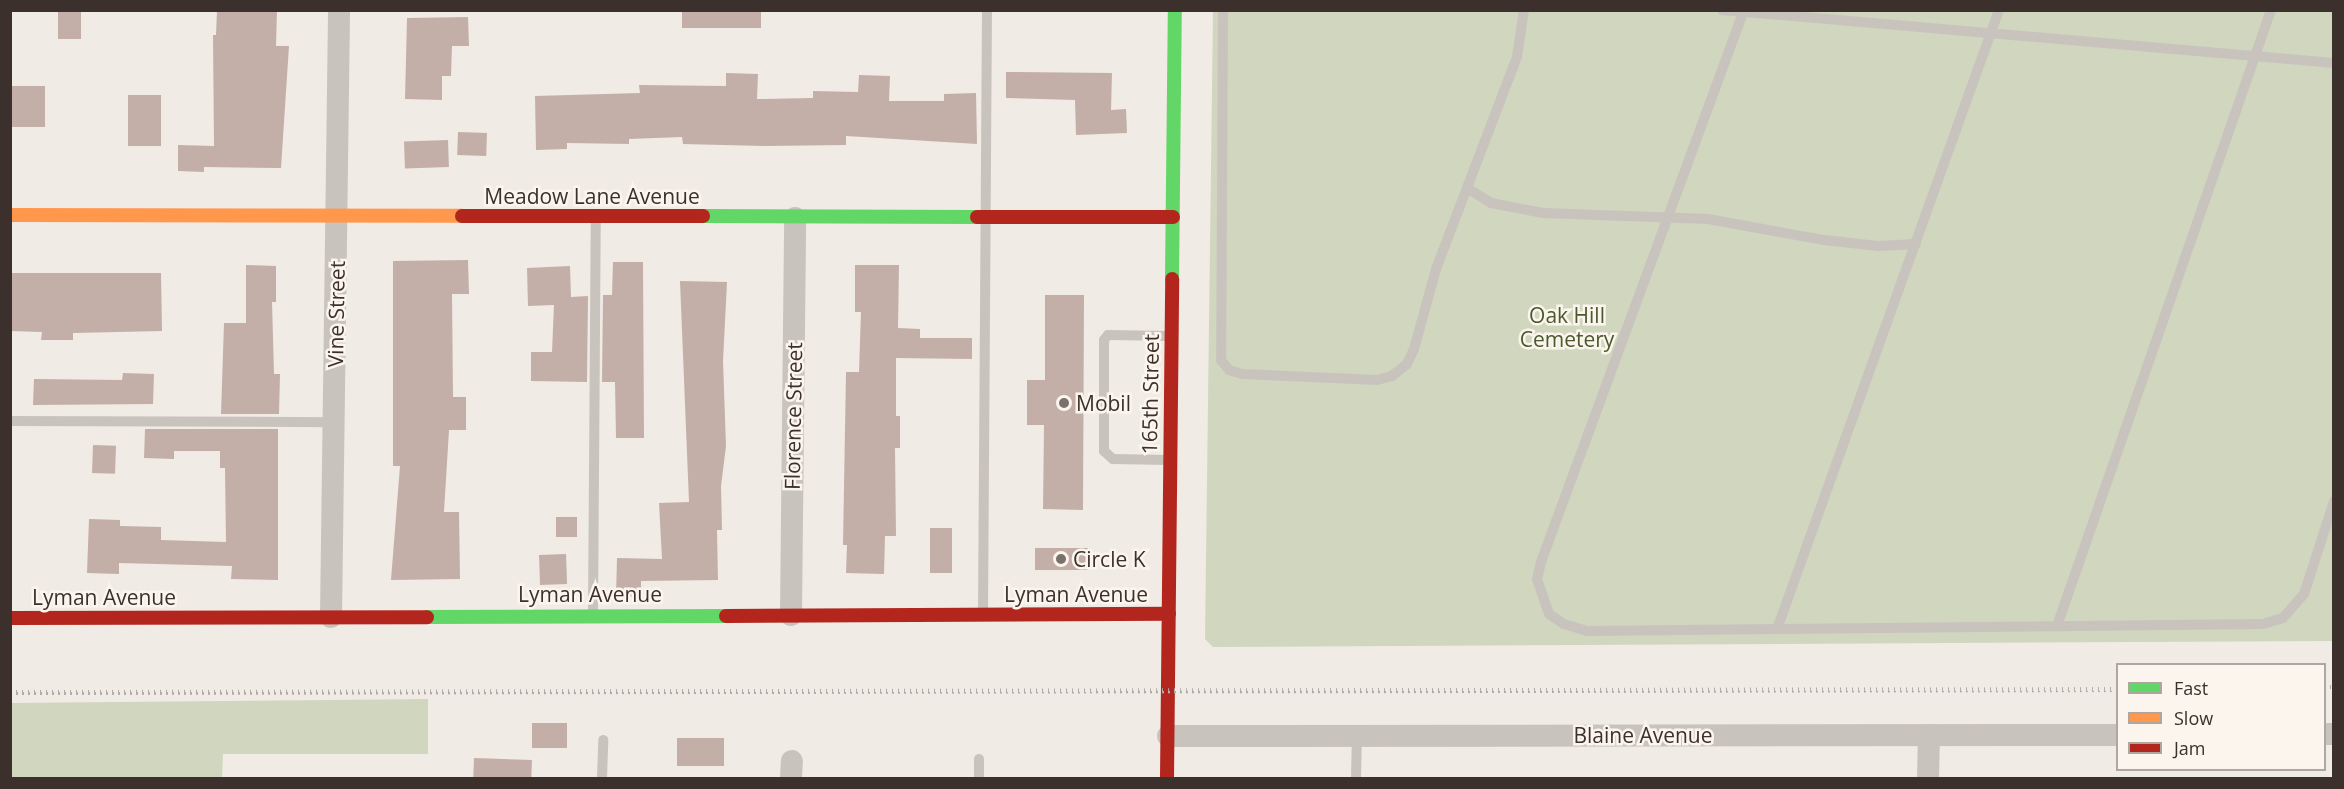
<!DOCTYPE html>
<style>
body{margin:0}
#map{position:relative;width:2344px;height:789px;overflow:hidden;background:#f0ebe5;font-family:"Open Sans",sans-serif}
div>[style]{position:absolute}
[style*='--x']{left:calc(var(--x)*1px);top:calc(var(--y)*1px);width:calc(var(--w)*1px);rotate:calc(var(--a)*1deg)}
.green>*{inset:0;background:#d1d6bf}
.building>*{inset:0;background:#c3afa7;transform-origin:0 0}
.lane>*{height:10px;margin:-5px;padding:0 5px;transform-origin:5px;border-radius:5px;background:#c9c3be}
.street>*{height:22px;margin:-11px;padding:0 11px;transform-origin:11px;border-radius:11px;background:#c9c3be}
.fast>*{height:14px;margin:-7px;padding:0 7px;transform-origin:7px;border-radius:7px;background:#63d668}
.slow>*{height:14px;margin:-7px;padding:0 7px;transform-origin:7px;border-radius:7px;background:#ff974d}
.jam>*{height:14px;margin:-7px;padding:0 7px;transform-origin:7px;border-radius:7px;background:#b3261e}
.rail>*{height:4.5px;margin-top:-2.25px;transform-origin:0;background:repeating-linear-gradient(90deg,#b1aca8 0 1.5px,transparent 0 6px)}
.dots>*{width:16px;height:16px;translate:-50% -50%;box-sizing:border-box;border:3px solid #fbf5ee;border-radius:50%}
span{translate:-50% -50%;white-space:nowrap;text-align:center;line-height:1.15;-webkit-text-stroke:5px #fbf5ee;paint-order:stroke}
.street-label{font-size:21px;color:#3b302b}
.park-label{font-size:21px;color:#4a5a2e}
.poi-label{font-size:21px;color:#3b302b}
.left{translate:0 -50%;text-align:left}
.frame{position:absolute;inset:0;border:12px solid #3b302b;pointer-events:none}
.legend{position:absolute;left:2116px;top:663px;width:210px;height:108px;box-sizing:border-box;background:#fbf5ee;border:2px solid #aea6a0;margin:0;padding:8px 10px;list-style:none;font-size:18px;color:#3b302b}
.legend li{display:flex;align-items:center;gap:12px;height:30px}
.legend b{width:30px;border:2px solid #aea6a0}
</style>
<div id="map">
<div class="green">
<div style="clip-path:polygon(1213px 11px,2333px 11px,2333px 641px,1213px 647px,1205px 639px)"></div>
<div style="clip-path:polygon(428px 699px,428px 754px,223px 754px,222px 778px,11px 778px,11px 703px)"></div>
</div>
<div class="building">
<div style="left:58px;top:10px;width:23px;height:29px"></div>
<div style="clip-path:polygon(217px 10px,277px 10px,276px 46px,289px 46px,281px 168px,204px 167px,204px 172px,178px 171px,178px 145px,214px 146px,213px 35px,216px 35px)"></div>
<div style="left:682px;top:10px;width:79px;height:18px"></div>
<div style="clip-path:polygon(468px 17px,469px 46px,452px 46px,451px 76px,442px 76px,442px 100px,405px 99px,407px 18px)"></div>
<div style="clip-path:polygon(1006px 72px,1112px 73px,1111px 110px,1126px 109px,1127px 133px,1076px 135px,1075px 100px,1006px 98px)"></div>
<div style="clip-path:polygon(726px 73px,758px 74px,757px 99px,813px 98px,813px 91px,858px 92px,859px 75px,890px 76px,889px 101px,944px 101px,944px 94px,976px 93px,977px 144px,846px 136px,846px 145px,765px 146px,683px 144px,682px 137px,629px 139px,629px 144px,567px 143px,567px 149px,536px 150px,535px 96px,640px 93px,639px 85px,726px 86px)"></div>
<div style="left:10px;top:86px;width:35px;height:41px"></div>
<div style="left:128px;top:95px;width:33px;height:51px"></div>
<div style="left:458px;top:132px;width:29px;height:23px;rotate:2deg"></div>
<div style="left:448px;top:140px;width:27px;height:44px;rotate:88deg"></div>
<div style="clip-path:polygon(468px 260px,469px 294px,452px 294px,453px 397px,466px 397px,466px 430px,449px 430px,444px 512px,459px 512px,460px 579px,391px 580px,400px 466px,393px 466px,393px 261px)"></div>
<div style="clip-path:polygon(613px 262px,643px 262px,644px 438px,616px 438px,615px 382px,602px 382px,603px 295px,612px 295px)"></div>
<div style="clip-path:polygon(246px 265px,276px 266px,276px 302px,272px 302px,274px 374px,280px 374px,279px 414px,221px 414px,224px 323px,246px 323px)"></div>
<div style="clip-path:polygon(855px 265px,899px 265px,898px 328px,920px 329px,920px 338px,972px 338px,972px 359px,896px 358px,896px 416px,900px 416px,900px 448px,895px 448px,896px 536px,885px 536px,884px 574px,846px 573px,847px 545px,843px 545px,846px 372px,859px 372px,861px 312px,855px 312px)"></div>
<div style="clip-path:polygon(570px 266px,571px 297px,588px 296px,587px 382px,531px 381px,531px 352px,552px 352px,554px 305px,528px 306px,527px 268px)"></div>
<div style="clip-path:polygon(10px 273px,161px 273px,162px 331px,73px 333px,73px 340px,41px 340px,42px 332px,10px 331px)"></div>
<div style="clip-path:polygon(680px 281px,727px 282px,723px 361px,726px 446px,721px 486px,722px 530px,717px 530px,718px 580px,641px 581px,641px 597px,616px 597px,617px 558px,662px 559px,659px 503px,689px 502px)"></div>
<div style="clip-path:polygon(1045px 295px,1084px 295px,1083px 510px,1043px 509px,1044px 425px,1027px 425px,1027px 380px,1045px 380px)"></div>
<div style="clip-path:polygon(123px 373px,154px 374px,153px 404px,33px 405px,34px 379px,122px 380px)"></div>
<div style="clip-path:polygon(145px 429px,278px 429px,278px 580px,231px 579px,232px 566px,119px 563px,119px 574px,87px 573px,89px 519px,120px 520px,120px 526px,161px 527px,161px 540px,226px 542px,225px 468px,220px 468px,220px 451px,174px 451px,174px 459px,144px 458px)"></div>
<div style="left:93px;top:445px;width:23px;height:28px;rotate:2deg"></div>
<div style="left:556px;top:517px;width:21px;height:20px"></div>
<div style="left:930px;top:528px;width:22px;height:45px"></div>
<div style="left:1035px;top:548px;width:53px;height:22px"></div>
<div style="left:566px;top:554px;width:30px;height:27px;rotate:88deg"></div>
<div style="left:532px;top:723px;width:35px;height:25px"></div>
<div style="left:677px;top:738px;width:47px;height:28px"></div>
<div style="left:474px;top:758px;width:58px;height:20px;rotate:2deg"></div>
</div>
<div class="lane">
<div style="--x:1223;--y:10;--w:350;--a:90.3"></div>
<div style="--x:1221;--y:360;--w:13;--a:51"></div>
<div style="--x:1229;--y:370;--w:14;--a:17"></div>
<div style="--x:1242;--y:374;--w:135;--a:2.5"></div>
<div style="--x:1377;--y:380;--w:16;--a:-15"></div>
<div style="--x:1392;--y:376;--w:19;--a:-39"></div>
<div style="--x:1407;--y:364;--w:17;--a:-65"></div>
<div style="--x:1414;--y:349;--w:83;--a:-74.6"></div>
<div style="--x:1436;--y:269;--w:227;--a:-69.1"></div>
<div style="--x:1517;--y:57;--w:48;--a:-81.5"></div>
<div style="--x:1722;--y:10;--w:614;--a:4.95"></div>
<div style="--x:1744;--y:10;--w:588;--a:110.19"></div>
<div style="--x:1541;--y:562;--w:17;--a:103"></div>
<div style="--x:1537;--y:579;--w:37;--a:71"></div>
<div style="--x:1549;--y:614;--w:18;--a:34"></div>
<div style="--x:1564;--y:624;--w:24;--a:17"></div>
<div style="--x:1587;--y:631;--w:676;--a:-0.59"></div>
<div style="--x:2263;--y:624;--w:21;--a:-17"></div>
<div style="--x:2283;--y:618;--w:32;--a:-49"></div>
<div style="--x:2304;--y:594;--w:98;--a:-72.1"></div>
<div style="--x:1467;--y:188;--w:28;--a:32"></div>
<div style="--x:1491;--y:203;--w:53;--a:10.9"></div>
<div style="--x:1543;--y:213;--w:165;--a:2.1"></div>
<div style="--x:1708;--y:219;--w:118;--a:10.3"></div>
<div style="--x:1824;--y:240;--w:54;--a:6.3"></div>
<div style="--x:1878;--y:246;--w:38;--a:-3"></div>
<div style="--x:1169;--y:336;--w:61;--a:-179.1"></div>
<div style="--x:1108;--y:335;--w:6;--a:129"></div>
<div style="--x:1104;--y:340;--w:111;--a:90"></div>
<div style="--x:1104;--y:451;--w:12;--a:42"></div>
<div style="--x:1113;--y:459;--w:56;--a:1"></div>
<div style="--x:10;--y:421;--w:324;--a:0.2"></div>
<div style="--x:983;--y:613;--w:603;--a:-89.62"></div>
<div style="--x:593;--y:614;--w:396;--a:-89.6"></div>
<div style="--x:2057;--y:626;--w:652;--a:-70.84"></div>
<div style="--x:1777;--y:629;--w:658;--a:-70.27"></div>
<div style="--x:602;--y:778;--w:38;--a:-88"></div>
<div style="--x:979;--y:778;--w:19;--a:-90"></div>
<div style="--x:1356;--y:778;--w:43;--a:-88.7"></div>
</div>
<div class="street">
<div style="--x:791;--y:615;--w:397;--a:-89.4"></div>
<div style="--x:331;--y:617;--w:607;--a:-89.24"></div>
<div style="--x:2324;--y:734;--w:10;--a:0"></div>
<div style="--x:1168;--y:736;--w:950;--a:-0.06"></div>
<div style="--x:791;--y:778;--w:17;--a:-87"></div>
<div style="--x:1928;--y:778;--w:43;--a:-88.7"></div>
</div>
<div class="fast">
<div style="--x:703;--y:216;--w:274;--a:0.2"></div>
<div style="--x:1172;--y:279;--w:269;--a:-89.4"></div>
<div style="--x:427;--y:617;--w:299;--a:-0.2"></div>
</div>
<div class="slow">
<div style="--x:10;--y:215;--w:452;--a:0.1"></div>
</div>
<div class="jam">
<div style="--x:462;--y:216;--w:241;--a:0"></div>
<div style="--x:977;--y:217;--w:196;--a:0"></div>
<div style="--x:726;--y:616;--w:443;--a:-0.3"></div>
<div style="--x:10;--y:618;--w:417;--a:-0.1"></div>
<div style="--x:1167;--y:778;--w:499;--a:-89.4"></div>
</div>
<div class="rail">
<div style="--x:2324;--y:687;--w:10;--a:0"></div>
<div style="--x:10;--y:692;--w:2108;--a:-0.08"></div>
</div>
<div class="dots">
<div style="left:1064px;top:403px;background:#7a716c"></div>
<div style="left:1061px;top:559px;background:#7a716c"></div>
</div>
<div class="street-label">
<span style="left:592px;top:196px">Meadow Lane Avenue</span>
<span style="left:336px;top:314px;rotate:-89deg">Vine Street</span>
<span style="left:1150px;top:394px;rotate:-89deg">165th Street</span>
<span style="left:793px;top:416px;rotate:-89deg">Florence Street</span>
<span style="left:590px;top:594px">Lyman Avenue</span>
<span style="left:1076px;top:594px">Lyman Avenue</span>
<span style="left:104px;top:597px">Lyman Avenue</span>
<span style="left:1643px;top:735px">Blaine Avenue</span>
</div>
<div class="park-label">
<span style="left:1567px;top:327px">Oak Hill<br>Cemetery</span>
</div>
<div class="poi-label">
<span class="left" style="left:1076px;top:403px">Mobil</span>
<span class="left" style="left:1073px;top:559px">Circle K</span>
</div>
<div class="frame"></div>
<ul class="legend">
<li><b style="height:8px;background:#63d668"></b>Fast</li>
<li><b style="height:8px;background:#ff974d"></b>Slow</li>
<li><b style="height:8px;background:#b3261e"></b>Jam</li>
</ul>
</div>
